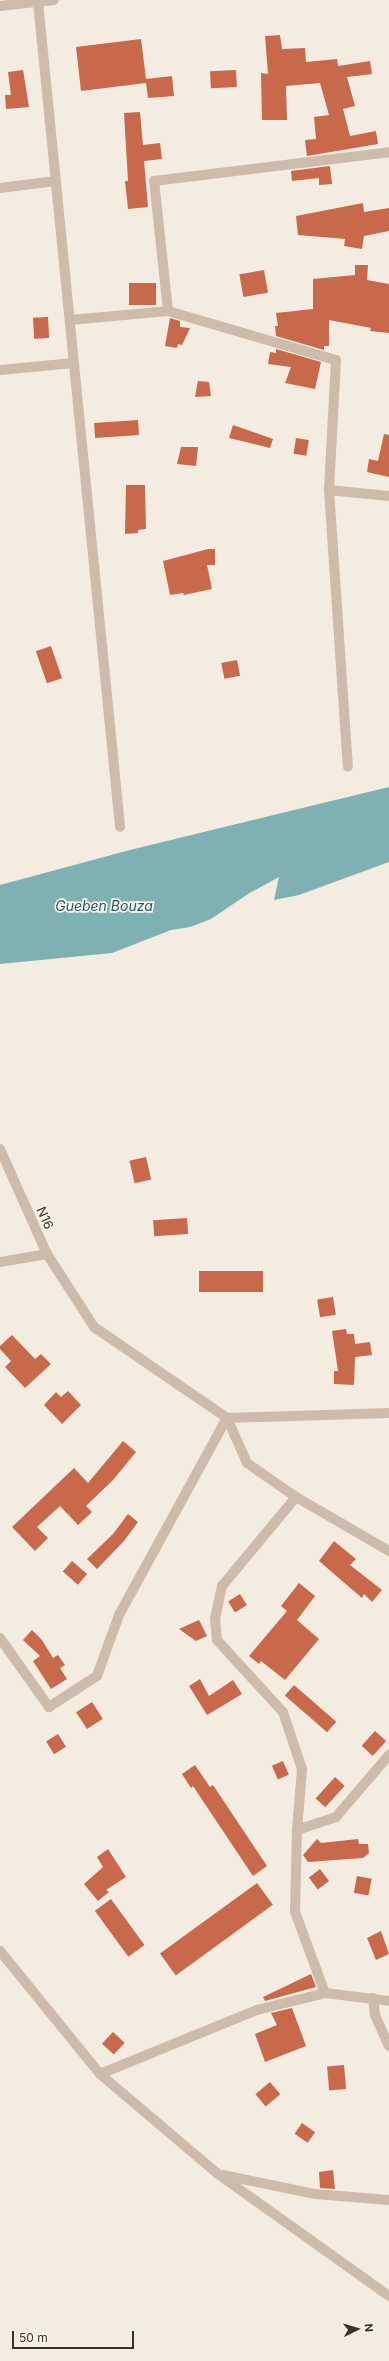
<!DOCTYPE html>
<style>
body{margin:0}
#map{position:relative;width:389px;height:2361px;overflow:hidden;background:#f4ebe1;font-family:Inter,sans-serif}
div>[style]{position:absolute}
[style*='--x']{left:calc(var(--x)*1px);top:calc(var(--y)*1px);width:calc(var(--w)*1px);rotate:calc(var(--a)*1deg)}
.water>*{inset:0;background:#7fb0b2}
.building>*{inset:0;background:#c8694b;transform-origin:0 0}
.minor>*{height:10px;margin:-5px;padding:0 5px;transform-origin:5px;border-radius:5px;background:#cdbbac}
.tertiary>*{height:10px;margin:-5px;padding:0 5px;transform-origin:5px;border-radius:5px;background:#cdbbac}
span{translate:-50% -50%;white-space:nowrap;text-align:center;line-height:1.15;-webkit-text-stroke:3.5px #fbf5ee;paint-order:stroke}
.street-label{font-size:13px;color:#3b302b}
.water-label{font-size:14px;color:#1f5a5e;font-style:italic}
.north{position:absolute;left:337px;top:2309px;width:40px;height:40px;-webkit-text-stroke:3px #fbf5ee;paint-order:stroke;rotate:85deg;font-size:11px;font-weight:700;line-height:16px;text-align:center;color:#3b302b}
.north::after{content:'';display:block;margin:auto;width:14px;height:18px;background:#3b302b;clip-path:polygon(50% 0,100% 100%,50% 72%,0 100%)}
.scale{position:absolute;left:12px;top:2331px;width:122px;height:18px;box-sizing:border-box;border:2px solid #3b302b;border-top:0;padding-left:5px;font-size:12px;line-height:14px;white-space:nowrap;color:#3b302b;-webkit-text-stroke:3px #fbf5ee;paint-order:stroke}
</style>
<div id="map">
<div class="water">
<div style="clip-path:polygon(389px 787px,389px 862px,299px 895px,274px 900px,279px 877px,248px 894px,211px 919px,190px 927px,171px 930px,112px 953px,0 964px,0 885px,130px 850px)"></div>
</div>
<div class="building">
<div style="clip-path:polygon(280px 35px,282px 49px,305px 48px,306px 62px,337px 59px,338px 66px,370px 61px,372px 74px,347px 77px,355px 106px,343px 109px,350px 136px,376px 131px,378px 144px,307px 156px,305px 140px,316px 139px,314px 117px,329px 115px,320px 83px,286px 86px,287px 120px,262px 120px,261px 73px,268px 74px,265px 36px)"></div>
<div style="clip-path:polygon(141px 39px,146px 79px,172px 76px,174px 96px,148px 98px,146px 83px,81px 91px,76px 47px)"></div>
<div style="clip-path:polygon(23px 70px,29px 107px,6px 109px,5px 95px,11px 95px,8px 72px)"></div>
<div style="left:236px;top:70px;width:17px;height:26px;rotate:87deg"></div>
<div style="clip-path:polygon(140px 112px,143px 145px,160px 143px,162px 159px,144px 161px,148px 207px,128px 209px,125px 181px,128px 181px,124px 113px)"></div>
<div style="clip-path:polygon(330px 166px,332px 184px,319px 185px,319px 178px,292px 181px,291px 171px)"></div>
<div style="clip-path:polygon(363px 203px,364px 212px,389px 208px,389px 231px,364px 236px,362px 249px,344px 246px,345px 239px,298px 235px,296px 216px)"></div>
<div style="clip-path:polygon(355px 265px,368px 265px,367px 280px,389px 284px,389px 333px,370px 331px,371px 328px,329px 320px,329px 346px,324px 346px,324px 350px,276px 336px,275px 326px,278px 326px,276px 313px,313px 309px,313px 279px,355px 275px)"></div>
<div style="left:264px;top:270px;width:23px;height:25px;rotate:80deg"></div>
<div style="left:156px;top:283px;width:22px;height:27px;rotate:90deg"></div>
<div style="left:48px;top:317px;width:21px;height:15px;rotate:87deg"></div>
<div style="clip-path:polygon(170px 318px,180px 321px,180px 327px,190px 328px,182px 345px,178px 344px,177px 348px,165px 346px)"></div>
<div style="clip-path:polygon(276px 349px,321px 362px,315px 389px,285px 383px,291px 367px,268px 364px,270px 352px,276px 353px)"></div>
<div style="clip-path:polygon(198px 381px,209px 382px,211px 396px,195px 397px)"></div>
<div style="left:138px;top:420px;width:15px;height:44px;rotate:86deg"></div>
<div style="clip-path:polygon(233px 425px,273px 439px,270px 448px,229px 438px)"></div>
<div style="clip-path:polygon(384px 434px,389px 435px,389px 477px,367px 472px,369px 459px,378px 461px)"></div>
<div style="left:296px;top:438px;width:13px;height:16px;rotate:9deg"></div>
<div style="clip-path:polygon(181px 447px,198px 447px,196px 466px,177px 464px)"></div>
<div style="clip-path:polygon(126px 485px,145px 485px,146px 529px,138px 530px,138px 533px,125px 534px)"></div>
<div style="clip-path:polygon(208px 549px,215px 549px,215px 565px,207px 565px,212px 589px,184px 595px,183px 593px,170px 595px,163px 561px)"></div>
<div style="left:51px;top:646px;width:34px;height:16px;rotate:71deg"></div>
<div style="left:237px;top:660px;width:16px;height:16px;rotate:79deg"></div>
<div style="left:146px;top:1157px;width:23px;height:17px;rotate:77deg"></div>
<div style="left:187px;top:1218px;width:16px;height:34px;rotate:86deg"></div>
<div style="left:199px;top:1271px;width:64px;height:21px"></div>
<div style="left:333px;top:1297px;width:18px;height:16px;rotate:81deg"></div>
<div style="clip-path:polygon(346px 1329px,347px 1334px,354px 1334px,355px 1344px,370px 1342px,372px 1355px,355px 1357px,354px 1385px,334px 1384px,334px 1371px,338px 1371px,332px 1331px)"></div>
<div style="clip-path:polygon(12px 1335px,35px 1359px,41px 1354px,51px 1364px,25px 1388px,5px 1367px,11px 1361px,0 1349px,0 1346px)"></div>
<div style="clip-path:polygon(68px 1391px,81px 1405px,62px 1424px,44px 1405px,56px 1392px,61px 1397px)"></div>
<div style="clip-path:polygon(123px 1441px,136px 1452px,113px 1480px,86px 1506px,92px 1512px,78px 1525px,60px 1506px,37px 1527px,48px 1538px,35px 1551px,12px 1527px,74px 1468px,88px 1483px)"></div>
<div style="clip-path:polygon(128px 1514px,138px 1522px,124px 1541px,97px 1569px,87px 1559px,113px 1534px)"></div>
<div style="clip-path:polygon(334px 1541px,356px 1559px,350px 1565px,382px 1590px,372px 1602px,364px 1594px,362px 1598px,319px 1561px)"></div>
<div style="left:72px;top:1561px;width:20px;height:14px;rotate:41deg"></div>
<div style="clip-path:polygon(299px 1583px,315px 1596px,297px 1620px,319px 1639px,285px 1680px,261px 1661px,259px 1664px,249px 1656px,287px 1611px,281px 1606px)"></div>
<div style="left:240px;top:1594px;width:13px;height:14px;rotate:58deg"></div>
<div style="clip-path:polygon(199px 1620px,207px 1636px,196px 1641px,179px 1629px)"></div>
<div style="clip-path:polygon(32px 1630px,42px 1640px,53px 1658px,58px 1655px,65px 1665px,60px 1668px,67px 1679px,51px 1689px,33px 1661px,40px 1656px,23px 1640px)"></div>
<div style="clip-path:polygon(200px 1679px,209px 1696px,233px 1680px,242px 1694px,207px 1715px,189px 1686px)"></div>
<div style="left:294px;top:1685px;width:56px;height:14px;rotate:41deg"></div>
<div style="left:92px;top:1702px;width:20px;height:19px;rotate:57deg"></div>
<div style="left:375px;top:1731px;width:15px;height:20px;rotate:42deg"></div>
<div style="left:58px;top:1734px;width:15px;height:14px;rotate:58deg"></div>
<div style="left:283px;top:1761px;width:15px;height:12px;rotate:67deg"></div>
<div style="clip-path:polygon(195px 1765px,210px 1787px,213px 1785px,267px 1866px,253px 1876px,193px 1786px,191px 1788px,182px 1774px)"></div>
<div style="left:335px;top:1777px;width:13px;height:29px;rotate:42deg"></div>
<div style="clip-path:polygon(317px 1839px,321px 1843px,358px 1839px,359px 1844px,368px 1844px,369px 1853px,363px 1858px,308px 1862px,303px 1855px)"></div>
<div style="clip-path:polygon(108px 1849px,126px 1877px,106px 1890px,109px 1892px,98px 1901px,84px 1884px,103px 1867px,97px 1857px)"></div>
<div style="left:320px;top:1869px;width:15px;height:14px;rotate:53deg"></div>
<div style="left:357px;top:1876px;width:15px;height:17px;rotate:11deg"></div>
<div style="left:257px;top:1883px;width:27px;height:120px;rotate:54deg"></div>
<div style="left:111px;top:1899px;width:57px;height:20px;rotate:54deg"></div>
<div style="clip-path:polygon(381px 1931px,389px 1954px,376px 1960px,367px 1938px)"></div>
<div style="clip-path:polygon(311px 1974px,316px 1987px,265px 2001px,263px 1997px)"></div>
<div style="clip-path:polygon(292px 2008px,306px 2046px,265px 2062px,255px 2034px,277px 2025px,271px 2013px)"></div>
<div style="left:113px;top:2032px;width:16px;height:16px;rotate:43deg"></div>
<div style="left:344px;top:2065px;width:24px;height:17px;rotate:85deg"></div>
<div style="left:270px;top:2082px;width:16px;height:19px;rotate:50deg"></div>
<div style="left:302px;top:2123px;width:16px;height:13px;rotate:35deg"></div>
<div style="clip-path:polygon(333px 2170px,335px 2189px,320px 2188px,319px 2172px)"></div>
</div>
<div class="minor">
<div style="--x:38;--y:2;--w:829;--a:84.32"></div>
<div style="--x:0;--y:6;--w:54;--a:-6.3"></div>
<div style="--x:0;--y:188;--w:56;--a:-7.1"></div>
<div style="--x:168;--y:311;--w:131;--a:-96.1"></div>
<div style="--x:154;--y:181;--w:237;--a:-7"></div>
<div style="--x:70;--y:320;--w:98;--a:-5.2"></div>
<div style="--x:168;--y:311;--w:175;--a:16.3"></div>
<div style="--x:336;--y:360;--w:130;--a:93.1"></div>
<div style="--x:329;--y:490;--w:60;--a:5.7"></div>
<div style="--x:0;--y:370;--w:74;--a:-5.4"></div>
<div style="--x:329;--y:490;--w:277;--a:86.1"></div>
<div style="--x:227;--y:1418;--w:49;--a:66"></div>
<div style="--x:247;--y:1463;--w:60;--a:34.8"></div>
<div style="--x:296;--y:1497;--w:108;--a:30.1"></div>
<div style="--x:296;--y:1497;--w:116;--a:129.7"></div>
<div style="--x:222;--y:1586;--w:33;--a:102"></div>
<div style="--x:215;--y:1618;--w:22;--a:85"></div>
<div style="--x:217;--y:1640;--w:98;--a:47.5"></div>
<div style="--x:283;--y:1712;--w:60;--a:71.6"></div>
<div style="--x:302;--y:1769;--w:61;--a:94.7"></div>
<div style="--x:0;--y:1638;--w:85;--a:54.6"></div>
<div style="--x:49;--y:1707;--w:57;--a:-32.9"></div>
<div style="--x:97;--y:1676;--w:65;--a:-70.2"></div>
<div style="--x:119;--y:1615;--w:225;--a:-61.3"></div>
<div style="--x:0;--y:1951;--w:159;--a:50.9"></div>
<div style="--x:100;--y:2074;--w:155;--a:40.3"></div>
<div style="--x:218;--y:2174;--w:210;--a:35.5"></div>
<div style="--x:325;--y:1993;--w:86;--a:-110.3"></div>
<div style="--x:295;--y:1912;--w:82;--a:-88.6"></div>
<div style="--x:297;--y:1830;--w:41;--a:-18.4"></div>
<div style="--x:336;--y:1817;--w:82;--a:-49.5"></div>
<div style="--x:373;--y:1998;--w:17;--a:83"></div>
<div style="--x:375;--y:2015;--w:34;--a:66"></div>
<div style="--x:100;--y:2074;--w:170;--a:-22.2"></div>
<div style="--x:257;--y:2010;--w:70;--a:-14"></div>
<div style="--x:325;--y:1993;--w:64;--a:7.1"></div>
<div style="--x:223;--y:2175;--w:94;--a:11.7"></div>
<div style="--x:315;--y:2194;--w:74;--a:4.6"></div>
</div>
<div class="tertiary">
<div style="--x:0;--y:1149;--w:115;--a:65.9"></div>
<div style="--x:47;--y:1254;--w:48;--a:170.3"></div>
<div style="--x:47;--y:1254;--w:87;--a:57.2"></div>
<div style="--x:94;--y:1327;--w:161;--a:34.4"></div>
<div style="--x:227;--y:1418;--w:162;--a:-1.8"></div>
</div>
<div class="street-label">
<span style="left:45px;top:1218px;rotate:66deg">N16</span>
</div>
<div class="water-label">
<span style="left:104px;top:906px">Gueben Bouza</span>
</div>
<div class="north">N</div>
<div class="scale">50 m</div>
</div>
